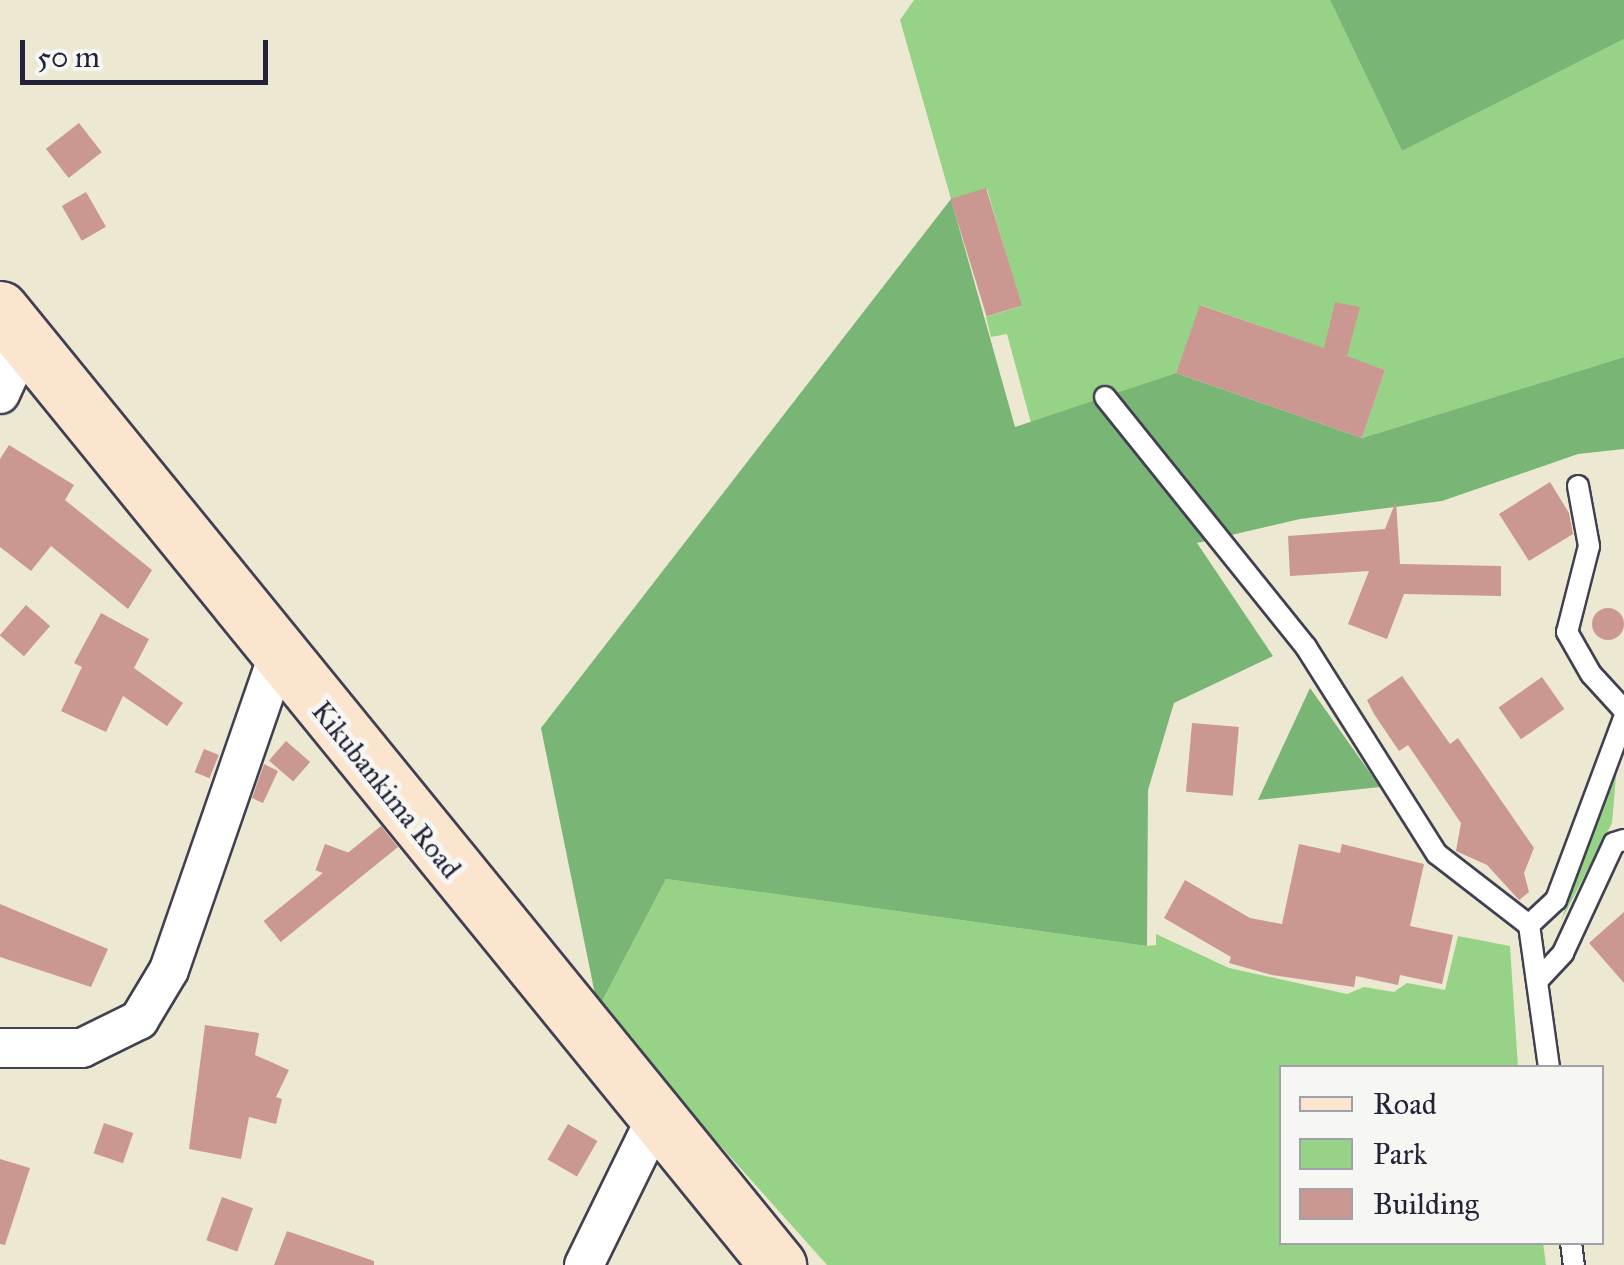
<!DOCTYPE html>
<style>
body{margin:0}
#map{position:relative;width:1624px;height:1265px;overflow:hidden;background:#ede8d1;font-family:"IM FELL Great Primer",serif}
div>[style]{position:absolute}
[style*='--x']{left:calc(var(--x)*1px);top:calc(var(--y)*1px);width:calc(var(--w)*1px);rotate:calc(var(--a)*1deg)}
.green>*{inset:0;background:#97d387}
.forest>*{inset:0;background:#79b574}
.building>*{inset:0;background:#ca9890;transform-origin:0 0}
.round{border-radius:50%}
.roads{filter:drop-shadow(2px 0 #404052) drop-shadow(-2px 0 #404052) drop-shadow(0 2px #404052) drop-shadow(0 -2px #404052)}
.lane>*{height:20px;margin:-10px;padding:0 10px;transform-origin:10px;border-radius:10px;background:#fff}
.street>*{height:38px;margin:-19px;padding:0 19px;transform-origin:19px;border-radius:19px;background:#fff}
.secondary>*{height:55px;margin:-27.5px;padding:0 27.5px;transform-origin:27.5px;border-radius:27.5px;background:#fce5cf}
span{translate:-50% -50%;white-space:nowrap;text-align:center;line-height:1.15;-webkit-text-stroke:10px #f6f6f2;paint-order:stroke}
.street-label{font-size:28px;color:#22223b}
.legend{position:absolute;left:1279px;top:1065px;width:325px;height:180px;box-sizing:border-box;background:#f6f6f2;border:2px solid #a1a1a9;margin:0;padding:12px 18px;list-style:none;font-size:30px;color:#22223b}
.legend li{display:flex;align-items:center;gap:20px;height:50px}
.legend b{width:50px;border:2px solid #a1a1a9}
.scale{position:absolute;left:20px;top:40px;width:248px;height:45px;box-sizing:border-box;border:5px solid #22223b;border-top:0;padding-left:12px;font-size:30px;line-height:35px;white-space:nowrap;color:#22223b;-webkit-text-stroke:8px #f6f6f2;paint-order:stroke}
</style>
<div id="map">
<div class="green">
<div style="clip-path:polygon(914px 0,1330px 0,1402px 151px,1624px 39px,1624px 357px,1362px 438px,1385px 370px,1201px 305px,1176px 373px,1031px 423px,1007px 334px,991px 337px,986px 317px,1021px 306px,987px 189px,951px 199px,900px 20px)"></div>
<div style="clip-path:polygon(1617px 764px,1612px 823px,1561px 921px)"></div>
<div style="clip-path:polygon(666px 879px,1147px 946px,1156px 945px,1156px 934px,1229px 968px,1347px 994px,1364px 987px,1394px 992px,1407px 983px,1445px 990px,1458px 936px,1510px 946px,1518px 1067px,1282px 1068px,1282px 1242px,1543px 1243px,1546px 1265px,827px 1265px,598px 1009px)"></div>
</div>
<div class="forest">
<div style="clip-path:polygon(1330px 0,1624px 0,1624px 39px,1402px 151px)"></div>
<div style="clip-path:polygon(951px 199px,1015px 427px,1176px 373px,1362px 438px,1624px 357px,1624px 449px,1578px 454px,1442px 501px,1300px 519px,1197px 543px,1273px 656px,1174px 703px,1148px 790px,1147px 946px,666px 879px,598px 1009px,541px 728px)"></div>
<div style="clip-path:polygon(1310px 688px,1380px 787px,1258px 800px)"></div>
</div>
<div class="building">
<div style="left:79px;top:123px;width:37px;height:42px;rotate:52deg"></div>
<div style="left:986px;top:188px;width:123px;height:37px;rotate:73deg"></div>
<div style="left:86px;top:192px;width:40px;height:28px;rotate:60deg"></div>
<div style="clip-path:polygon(1335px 302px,1360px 307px,1347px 356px,1385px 370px,1362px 438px,1176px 373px,1200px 305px,1324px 348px)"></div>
<div style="clip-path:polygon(9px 445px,74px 485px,65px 500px,152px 570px,128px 609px,51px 546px,31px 571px,0 547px,0 459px)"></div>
<div style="clip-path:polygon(1550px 482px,1569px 513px,1573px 534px,1529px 561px,1499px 514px)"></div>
<div style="clip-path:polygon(1396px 501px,1400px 564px,1501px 566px,1501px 596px,1404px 594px,1387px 639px,1348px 624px,1369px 571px,1290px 576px,1288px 536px,1385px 529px)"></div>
<div style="left:26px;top:605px;width:32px;height:40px;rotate:41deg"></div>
<div class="round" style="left:1592px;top:608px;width:32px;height:32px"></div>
<div style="clip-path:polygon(101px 613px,149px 639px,134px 668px,183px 703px,167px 726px,123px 696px,106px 732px,61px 711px,82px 667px,74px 663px)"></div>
<div style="clip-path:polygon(1402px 676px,1450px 744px,1458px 738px,1534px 848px,1524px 873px,1529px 892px,1519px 900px,1487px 865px,1456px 851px,1461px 823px,1408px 745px,1399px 751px,1374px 714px,1367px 700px)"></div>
<div style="left:1542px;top:677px;width:39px;height:53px;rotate:55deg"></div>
<div style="left:1192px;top:723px;width:47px;height:69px;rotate:5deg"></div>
<div style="left:286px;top:741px;width:32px;height:26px;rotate:41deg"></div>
<div style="left:204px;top:749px;width:16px;height:25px;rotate:22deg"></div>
<div style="clip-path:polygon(264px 764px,278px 771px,263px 803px,252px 798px)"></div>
<div style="left:381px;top:826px;width:27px;height:151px;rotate:51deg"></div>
<div style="left:325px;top:844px;width:32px;height:28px;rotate:20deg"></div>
<div style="clip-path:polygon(1299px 844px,1340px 853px,1342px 844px,1424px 864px,1410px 926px,1453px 935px,1442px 984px,1400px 975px,1398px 985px,1356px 976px,1354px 987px,1272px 975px,1229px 963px,1231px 957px,1164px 918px,1185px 880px,1250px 918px,1282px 924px)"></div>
<div style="clip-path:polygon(0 904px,108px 949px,91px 987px,0 957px)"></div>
<div style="clip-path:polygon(1624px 912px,1624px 983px,1589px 943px)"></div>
<div style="clip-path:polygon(205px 1025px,259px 1033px,255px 1055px,289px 1070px,276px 1097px,282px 1099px,276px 1124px,249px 1117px,241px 1159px,189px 1149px)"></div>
<div style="left:104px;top:1123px;width:31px;height:32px;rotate:19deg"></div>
<div style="left:568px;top:1124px;width:34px;height:41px;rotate:30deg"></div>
<div style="clip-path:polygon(0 1159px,30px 1168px,5px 1245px,0 1244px)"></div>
<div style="left:222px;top:1197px;width:33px;height:46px;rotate:20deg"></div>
<div style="clip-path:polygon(287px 1231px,374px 1261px,374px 1265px,274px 1265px)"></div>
</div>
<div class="roads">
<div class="lane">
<div style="--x:1105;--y:397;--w:321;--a:51.2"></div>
<div style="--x:1306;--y:647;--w:245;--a:57.7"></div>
<div style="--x:1437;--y:854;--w:116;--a:37.7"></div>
<div style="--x:1529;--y:925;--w:144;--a:82"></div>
<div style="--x:1578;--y:486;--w:61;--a:79.6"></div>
<div style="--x:1589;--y:546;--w:89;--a:104.3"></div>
<div style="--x:1567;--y:632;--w:48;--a:60.3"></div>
<div style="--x:1591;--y:674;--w:49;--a:47.5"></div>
<div style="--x:1529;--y:925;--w:37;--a:-43"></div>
<div style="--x:1556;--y:900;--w:194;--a:-69.5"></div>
<div style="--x:1540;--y:978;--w:34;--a:-47"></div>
<div style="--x:1563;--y:953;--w:121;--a:-65.1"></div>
<div style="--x:1614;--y:843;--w:10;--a:-17"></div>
<div style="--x:1571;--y:1242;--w:23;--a:83"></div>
</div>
<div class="street">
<div style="--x:0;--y:394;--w:60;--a:-65.2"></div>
<div style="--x:0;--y:1048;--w:82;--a:0"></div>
<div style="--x:82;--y:1048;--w:64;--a:-26.2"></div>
<div style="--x:139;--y:1020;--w:58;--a:-59"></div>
<div style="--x:169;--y:970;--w:333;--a:-70.9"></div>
<div style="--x:584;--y:1265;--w:161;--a:-63.9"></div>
</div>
<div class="secondary">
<div style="--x:0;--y:309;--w:1233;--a:50.86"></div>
</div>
</div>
<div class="street-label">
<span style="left:386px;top:790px;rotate:51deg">Kikubankima Road</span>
</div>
<ul class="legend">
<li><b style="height:12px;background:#fce5cf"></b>Road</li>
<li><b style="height:28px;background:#97d387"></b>Park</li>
<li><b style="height:28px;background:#ca9890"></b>Building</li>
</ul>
<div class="scale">50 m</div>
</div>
